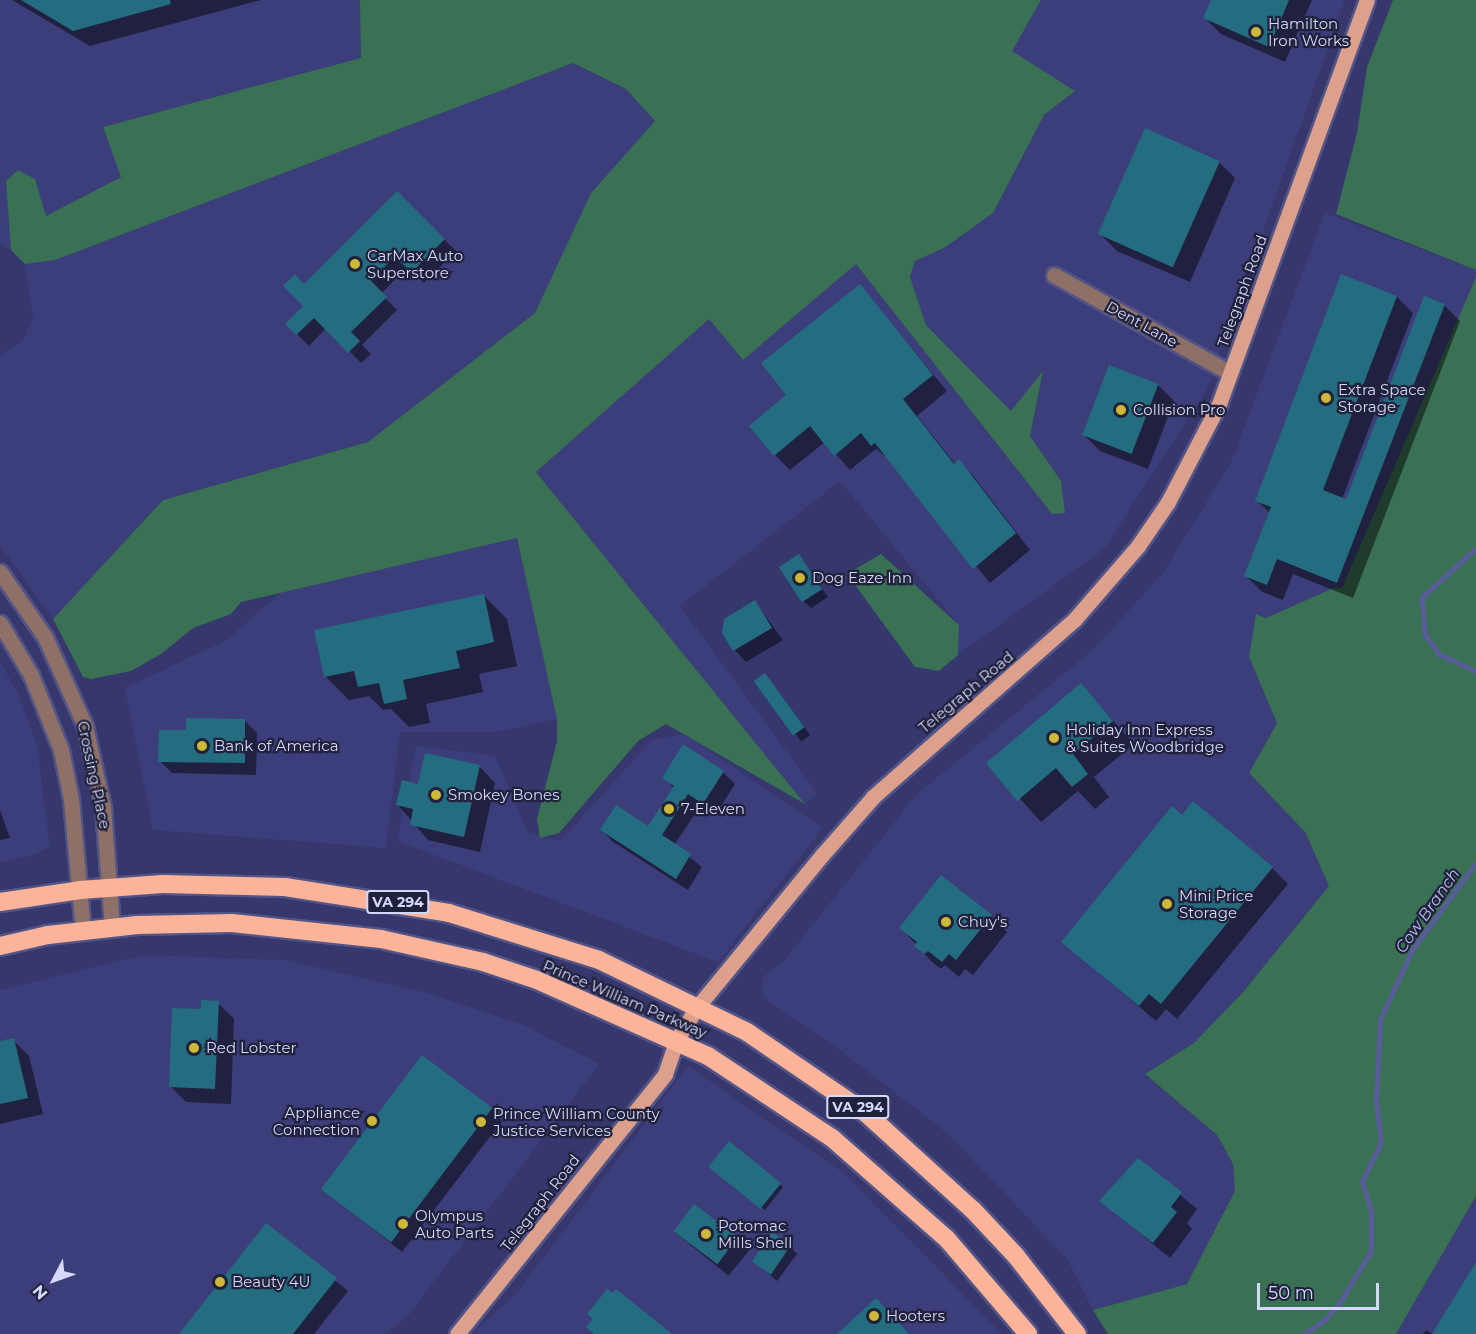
<!DOCTYPE html>
<style>
body{margin:0}
#map{position:relative;width:1476px;height:1334px;overflow:hidden;background:#35376d;font-family:Montserrat,sans-serif}
div>[style]{position:absolute}
[style*='--x']{left:calc(var(--x)*1px);top:calc(var(--y)*1px);width:calc(var(--w)*1px);rotate:calc(var(--a)*1deg)}
.built>*{inset:0;background:#3c3e7b}
.green>*{inset:0;background:#3a7054}
.shadow>*{inset:0;background:#0007;transform-origin:0 0}
.stream>*{height:4.5px;margin:-2.25px;padding:0 2.25px;transform-origin:2.25px;border-radius:2.25px;background:#585c99}
.building>*{inset:0;background:#246d81;transform-origin:0 0}
.roads{filter:drop-shadow(2px 0 #525486) drop-shadow(-2px 0 #525486) drop-shadow(0 2px #525486) drop-shadow(0 -2px #525486)}
.minor>*{height:15px;margin:-7.5px;padding:0 7.5px;transform-origin:7.5px;border-radius:7.5px;background:#8e7066}
.major>*{height:15px;margin:-7.5px;padding:0 7.5px;transform-origin:7.5px;border-radius:7.5px;background:#dca08c}
.highway>*{height:18px;margin:-9px;padding:0 9px;transform-origin:9px;border-radius:9px;background:#fbb39a}
.dots>*{width:16px;height:16px;translate:-50% -50%;box-sizing:border-box;border:3px solid #20223b;border-radius:50%}
span{translate:-50% -50%;white-space:nowrap;text-align:center;line-height:1.15;-webkit-text-stroke:4.5px #20223b;paint-order:stroke}
.shield-label span{padding:2px 4px;background:#20223b;border:2px solid;border-radius:4px;-webkit-text-stroke-width:0}
.shield-label{font-size:14px;color:#d4d8f9;font-weight:700}
.poi-label{font-size:15px;color:#d4d8f9}
.left{translate:0 -50%;text-align:left}
.right{translate:-100% -50%;text-align:right}
.street-label{font-size:15px;color:#d4d8f9}
.water-label{font-size:16px;color:#b5bbf0;font-style:italic}
.north{position:absolute;left:24px;top:1250px;width:60px;height:60px;-webkit-text-stroke:4px #20223b;paint-order:stroke;rotate:229deg;font-size:16px;font-weight:700;line-height:24px;text-align:center;color:#d4d8f9}
.north::after{content:'';display:block;margin:auto;width:21px;height:27px;background:#d4d8f9;clip-path:polygon(50% 0,100% 100%,50% 72%,0 100%)}
.scale{position:absolute;left:1257px;top:1283px;width:122px;height:27px;box-sizing:border-box;border:3px solid #d4d8f9;border-top:0;padding-left:8px;font-size:18px;line-height:21px;white-space:nowrap;color:#d4d8f9;-webkit-text-stroke:4px #20223b;paint-order:stroke}
</style>
<div id="map">
<div class="built">
<div style="clip-path:polygon(0 0,360px 0,362px 58px,103px 127px,121px 177px,45px 216px,11px 250px,0 243px)"></div>
<div style="clip-path:polygon(1041px 0,1345px 0,1207px 389px,1104px 549px,958px 655px,959px 625px,840px 481px,680px 606px,817px 793px,805px 804px,536px 472px,709px 318px,743px 360px,856px 264px,1052px 514px,1061px 481px,1030px 436px,1043px 372px,1011px 411px,926px 325px,910px 277px,915px 261px,944px 248px,993px 213px,1044px 115px,1075px 91px,1011px 51px)"></div>
<div style="clip-path:polygon(573px 63px,626px 89px,655px 121px,591px 193px,535px 313px,368px 442px,163px 500px,53px 619px,0 545px,0 356px,24px 339px,33px 318px,25px 264px,55px 260px)"></div>
<div style="clip-path:polygon(1325px 213px,1476px 270px,1476px 277px,1342px 588px,1333px 588px,1266px 618px,1257px 614px,1249px 657px,1277px 723px,1249px 773px,1305px 832px,1329px 886px,1243px 992px,1194px 1043px,1145px 1074px,1217px 1135px,1233px 1164px,1236px 1191px,1187px 1284px,1093px 1310px,1068px 1260px,947px 1133px,840px 1050px,769px 1002px,762px 991px,763px 977px,784px 961px,916px 795px,1094px 649px,1162px 574px,1231px 463px)"></div>
<div style="clip-path:polygon(513px 526px,565px 717px,496px 732px,400px 732px,386px 848px,153px 830px,125px 688px,227px 640px,299px 576px)"></div>
<div style="clip-path:polygon(0 661px,20px 698px,37px 745px,50px 847px,31px 856px,0 862px)"></div>
<div style="clip-path:polygon(685px 734px,823px 828px,718px 962px,397px 841px,416px 746px,495px 756px,528px 833px,560px 841px,652px 740px)"></div>
<div style="clip-path:polygon(143px 955px,284px 960px,427px 993px,524px 1025px,599px 1064px,407px 1317px,385px 1334px,0 1334px,0 990px)"></div>
<div style="clip-path:polygon(688px 1066px,844px 1173px,1002px 1334px,471px 1334px,515px 1295px)"></div>
<div style="clip-path:polygon(1476px 1196px,1476px 1334px,1396px 1334px)"></div>
</div>
<div class="green">
<div style="clip-path:polygon(360px 0,1041px 0,1012px 51px,1075px 91px,1044px 115px,993px 213px,944px 248px,915px 261px,910px 277px,926px 325px,1011px 411px,1043px 371px,1030px 436px,1061px 481px,1065px 513px,1052px 514px,856px 264px,743px 360px,709px 319px,536px 472px,805px 804px,666px 724px,638px 741px,559px 833px,540px 838px,537px 819px,557px 741px,557px 719px,517px 538px,241px 602px,231px 614px,193px 628px,161px 654px,131px 671px,91px 679px,83px 677px,53px 619px,163px 500px,368px 442px,535px 313px,591px 193px,655px 121px,626px 89px,573px 63px,55px 260px,25px 264px,11px 250px,6px 181px,18px 170px,35px 179px,46px 216px,121px 177px,103px 127px,361px 58px)"></div>
<div style="clip-path:polygon(1393px 0,1476px 0,1476px 270px,1336px 214px,1357px 133px,1367px 67px)"></div>
<div style="clip-path:polygon(1476px 277px,1476px 1196px,1396px 1334px,1108px 1334px,1093px 1310px,1187px 1284px,1235px 1191px,1233px 1164px,1217px 1135px,1145px 1074px,1194px 1043px,1243px 992px,1329px 886px,1305px 832px,1249px 773px,1277px 723px,1249px 657px,1256px 614px,1266px 618px,1333px 588px,1342px 588px)"></div>
<div style="clip-path:polygon(881px 554px,959px 625px,958px 655px,939px 671px,915px 667px,847px 574px)"></div>
</div>
<div class="shadow">
<div style="clip-path:polygon(12px 0,261px 0,90px 46px)"></div>
<div style="clip-path:polygon(1213px 0,1312px 0,1285px 62px,1221px 34px,1205px 18px)"></div>
<div style="clip-path:polygon(1219px 162px,1235px 178px,1190px 282px,1117px 251px,1101px 235px)"></div>
<div style="clip-path:polygon(397px 193px,456px 251px,424px 283px,407px 267px,381px 294px,397px 310px,362px 345px,371px 354px,361px 363px,326px 328px,309px 346px,287px 324px,305px 306px,304px 286px)"></div>
<div style="clip-path:polygon(1342px 276px,1397px 297px,1413px 313px,1342px 499px,1347px 501px,1444px 305px,1460px 321px,1353px 598px,1293px 574px,1283px 600px,1262px 592px,1246px 576px,1270px 513px,1256px 500px)"></div>
<div style="clip-path:polygon(860px 286px,947px 391px,917px 416px,955px 464px,959px 461px,974px 477px,1030px 550px,990px 583px,889px 459px,876px 449px,850px 470px,825px 442px,790px 470px,775px 455px,788px 395px)"></div>
<div style="clip-path:polygon(1158px 385px,1174px 401px,1148px 469px,1100px 451px,1084px 435px)"></div>
<div style="clip-path:polygon(798px 556px,828px 597px,811px 608px,803px 601px)"></div>
<div style="clip-path:polygon(483px 595px,507px 619px,517px 666px,479px 674px,483px 692px,426px 704px,430px 723px,409px 727px,391px 709px,383px 710px,369px 696px,349px 700px,325px 676px)"></div>
<div style="clip-path:polygon(755px 602px,783px 640px,746px 662px,735px 650px)"></div>
<div style="left:765px;top:675px;width:75px;height:11px;rotate:53deg"></div>
<div style="clip-path:polygon(1081px 685px,1134px 744px,1094px 777px,1109px 797px,1095px 809px,1078px 791px,1041px 822px,988px 763px)"></div>
<div style="clip-path:polygon(245px 721px,257px 733px,256px 775px,172px 773px,160px 761px,187px 732px)"></div>
<div style="clip-path:polygon(479px 766px,495px 783px,480px 852px,428px 840px,398px 805px,419px 786px)"></div>
<div style="clip-path:polygon(723px 772px,735px 784px,716px 814px,701px 805px,674px 845px,702px 867px,688px 890px,613px 842px,602px 830px,649px 828px,674px 788px,664px 777px)"></div>
<div style="clip-path:polygon(0 810px,10px 838px,0 840px)"></div>
<div style="clip-path:polygon(1182px 817px,1272px 868px,1288px 884px,1177px 1019px,1166px 1009px,1156px 1021px,1063px 942px)"></div>
<div style="clip-path:polygon(991px 916px,1007px 932px,973px 975px,965px 969px,959px 977px,945px 965px,941px 969px,932px 962px,901px 928px)"></div>
<div style="clip-path:polygon(218px 1003px,234px 1019px,231px 1104px,186px 1102px,170px 1086px,202px 1011px)"></div>
<div style="clip-path:polygon(13px 1040px,29px 1056px,43px 1114px,0 1124px,0 1043px)"></div>
<div style="clip-path:polygon(491px 1109px,502px 1121px,402px 1252px,322px 1188px)"></div>
<div style="clip-path:polygon(1139px 1160px,1197px 1209px,1187px 1223px,1192px 1229px,1170px 1258px,1101px 1201px)"></div>
<div style="clip-path:polygon(714px 1170px,780px 1184px,783px 1187px,765px 1210px)"></div>
<div style="left:695px;top:1206px;width:70px;height:33px;rotate:39deg"></div>
<div style="clip-path:polygon(266px 1225px,348px 1291px,314px 1334px,181px 1334px)"></div>
<div style="clip-path:polygon(790px 1247px,797px 1254px,777px 1281px,752px 1260px)"></div>
<div style="clip-path:polygon(1426px 1330px,1433px 1334px,1423px 1334px)"></div>
</div>
<div class="stream">
<div style="--x:1476;--y:549;--w:73;--a:137.8"></div>
<div style="--x:1422;--y:598;--w:36;--a:85"></div>
<div style="--x:1425;--y:634;--w:24;--a:55"></div>
<div style="--x:1439;--y:654;--w:41;--a:24.7"></div>
<div style="--x:1304;--y:1334;--w:25;--a:-34"></div>
<div style="--x:1325;--y:1320;--w:21;--a:-49"></div>
<div style="--x:1339;--y:1304;--w:62;--a:-58.9"></div>
<div style="--x:1371;--y:1251;--w:40;--a:-90"></div>
<div style="--x:1371;--y:1211;--w:30;--a:-107"></div>
<div style="--x:1362;--y:1182;--w:44;--a:-64.6"></div>
<div style="--x:1381;--y:1142;--w:40;--a:-97.1"></div>
<div style="--x:1376;--y:1102;--w:82;--a:-87.2"></div>
<div style="--x:1380;--y:1020;--w:77;--a:-65.4"></div>
<div style="--x:1412;--y:950;--w:108;--a:-53.7"></div>
</div>
<div class="building">
<div style="clip-path:polygon(21px 0,170px 0,171px 4px,73px 31px)"></div>
<div style="clip-path:polygon(1211px 0,1289px 0,1269px 47px,1203px 18px)"></div>
<div style="left:1145px;top:128px;width:82px;height:116px;rotate:24deg"></div>
<div style="clip-path:polygon(397px 191px,445px 239px,412px 272px,394px 257px,371px 281px,387px 297px,351px 332px,360px 341px,348px 353px,314px 318px,296px 335px,285px 324px,303px 306px,283px 286px,295px 274px,304px 284px)"></div>
<div style="clip-path:polygon(1341px 274px,1397px 296px,1323px 490px,1346px 499px,1424px 296px,1445px 304px,1337px 583px,1277px 559px,1267px 585px,1244px 576px,1271px 507px,1255px 501px)"></div>
<div style="clip-path:polygon(860px 284px,933px 375px,903px 399px,954px 464px,959px 459px,1016px 533px,973px 569px,875px 443px,871px 446px,861px 433px,834px 456px,810px 426px,774px 456px,749px 426px,786px 395px,761px 363px)"></div>
<div style="left:1109px;top:365px;width:53px;height:75px;rotate:21deg"></div>
<div style="left:799px;top:554px;width:42px;height:24px;rotate:57deg"></div>
<div style="clip-path:polygon(484px 594px,494px 642px,456px 651px,460px 668px,403px 680px,407px 699px,384px 704px,379px 683px,358px 687px,354px 671px,324px 677px,314px 630px)"></div>
<div style="clip-path:polygon(755px 600px,772px 628px,733px 651px,722px 633px,724px 619px)"></div>
<div style="left:765px;top:673px;width:67px;height:14px;rotate:54deg"></div>
<div style="clip-path:polygon(1081px 683px,1113px 721px,1073px 754px,1088px 774px,1072px 787px,1056px 768px,1017px 801px,986px 763px)"></div>
<div style="clip-path:polygon(186px 718px,245px 719px,245px 763px,158px 762px,159px 730px,186px 730px)"></div>
<div style="clip-path:polygon(683px 744px,724px 771px,703px 804px,688px 794px,662px 835px,691px 854px,676px 879px,600px 830px,616px 805px,648px 826px,674px 786px,662px 778px)"></div>
<div style="clip-path:polygon(425px 753px,480px 765px,464px 837px,410px 825px,413px 809px,396px 805px,402px 780px,418px 784px)"></div>
<div style="clip-path:polygon(1193px 801px,1273px 867px,1161px 1004px,1149px 994px,1139px 1006px,1061px 942px,1172px 806px,1182px 815px)"></div>
<div style="clip-path:polygon(941px 875px,992px 915px,956px 960px,949px 954px,942px 962px,928px 951px,924px 954px,914px 946px,917px 942px,899px 928px)"></div>
<div style="clip-path:polygon(201px 1000px,219px 1001px,215px 1089px,169px 1087px,172px 1008px,201px 1009px)"></div>
<div style="clip-path:polygon(14px 1038px,28px 1098px,0 1104px,0 1041px)"></div>
<div style="left:422px;top:1055px;width:88px;height:168px;rotate:37deg"></div>
<div style="left:729px;top:1141px;width:67px;height:33px;rotate:39deg"></div>
<div style="clip-path:polygon(1138px 1158px,1182px 1192px,1171px 1207px,1177px 1212px,1153px 1243px,1099px 1201px)"></div>
<div style="left:694px;top:1204px;width:55px;height:34px;rotate:37deg"></div>
<div style="clip-path:polygon(266px 1223px,337px 1278px,293px 1334px,179px 1334px)"></div>
<div style="left:772px;top:1232px;width:23px;height:36px;rotate:34deg"></div>
<div style="clip-path:polygon(1476px 1262px,1476px 1334px,1432px 1334px)"></div>
<div style="clip-path:polygon(607px 1289px,612px 1293px,616px 1289px,672px 1334px,594px 1334px,586px 1327px,593px 1319px,587px 1314px)"></div>
<div style="clip-path:polygon(876px 1298px,909px 1334px,837px 1334px)"></div>
</div>
<div class="roads">
<div class="minor">
<div style="--x:1054;--y:275;--w:201;--a:29.1"></div>
<div style="--x:0;--y:572;--w:79;--a:55.3"></div>
<div style="--x:45;--y:637;--w:98;--a:65.8"></div>
<div style="--x:85;--y:726;--w:83;--a:77.5"></div>
<div style="--x:103;--y:807;--w:121;--a:85.7"></div>
<div style="--x:0;--y:623;--w:61;--a:59.2"></div>
<div style="--x:31;--y:675;--w:81;--a:68.2"></div>
<div style="--x:61;--y:750;--w:50;--a:78.5"></div>
<div style="--x:71;--y:799;--w:133;--a:84.8"></div>
</div>
<div class="major">
<div style="--x:457;--y:1334;--w:333;--a:-51.3"></div>
<div style="--x:665;--y:1074;--w:37;--a:-71"></div>
<div style="--x:677;--y:1039;--w:39;--a:-58"></div>
<div style="--x:698;--y:1006;--w:197;--a:-50.6"></div>
<div style="--x:823;--y:854;--w:76;--a:-48.7"></div>
<div style="--x:873;--y:797;--w:268;--a:-41.4"></div>
<div style="--x:1074;--y:620;--w:98;--a:-49.1"></div>
<div style="--x:1138;--y:546;--w:53;--a:-55.7"></div>
<div style="--x:1168;--y:502;--w:110;--a:-62.5"></div>
<div style="--x:1219;--y:404;--w:430;--a:-69.9"></div>
</div>
<div class="highway">
<div style="--x:0;--y:902;--w:81;--a:-8.5"></div>
<div style="--x:80;--y:890;--w:83;--a:-4.1"></div>
<div style="--x:163;--y:884;--w:122;--a:1.4"></div>
<div style="--x:285;--y:887;--w:166;--a:9"></div>
<div style="--x:449;--y:913;--w:157;--a:17.4"></div>
<div style="--x:599;--y:960;--w:165;--a:25.9"></div>
<div style="--x:747;--y:1032;--w:145;--a:34.3"></div>
<div style="--x:867;--y:1114;--w:143;--a:42.2"></div>
<div style="--x:973;--y:1210;--w:63;--a:46.9"></div>
<div style="--x:1016;--y:1256;--w:99;--a:52"></div>
<div style="--x:0;--y:946;--w:49;--a:-12.9"></div>
<div style="--x:48;--y:935;--w:90;--a:-6.4"></div>
<div style="--x:137;--y:925;--w:95;--a:-1.2"></div>
<div style="--x:232;--y:923;--w:150;--a:6.1"></div>
<div style="--x:381;--y:939;--w:105;--a:12.7"></div>
<div style="--x:483;--y:962;--w:57;--a:18.4"></div>
<div style="--x:537;--y:980;--w:187;--a:24"></div>
<div style="--x:708;--y:1056;--w:149;--a:33.5"></div>
<div style="--x:832;--y:1138;--w:153;--a:41.3"></div>
<div style="--x:947;--y:1239;--w:125;--a:49.5"></div>
</div>
</div>
<div class="dots">
<div style="left:1256px;top:32px;background:#ceb837"></div>
<div style="left:355px;top:264px;background:#ceb837"></div>
<div style="left:1326px;top:398px;background:#ceb837"></div>
<div style="left:1121px;top:410px;background:#ceb837"></div>
<div style="left:800px;top:578px;background:#ceb837"></div>
<div style="left:1054px;top:738px;background:#ceb837"></div>
<div style="left:202px;top:746px;background:#ceb837"></div>
<div style="left:436px;top:795px;background:#ceb837"></div>
<div style="left:669px;top:809px;background:#ceb837"></div>
<div style="left:1167px;top:904px;background:#ceb837"></div>
<div style="left:946px;top:922px;background:#ceb837"></div>
<div style="left:194px;top:1048px;background:#ceb837"></div>
<div style="left:372px;top:1121px;background:#ceb837"></div>
<div style="left:481px;top:1122px;background:#ceb837"></div>
<div style="left:403px;top:1224px;background:#ceb837"></div>
<div style="left:706px;top:1234px;background:#ceb837"></div>
<div style="left:220px;top:1282px;background:#ceb837"></div>
<div style="left:874px;top:1316px;background:#ceb837"></div>
</div>
<div class="shield-label">
<span style="left:398px;top:902px">VA 294</span>
<span style="left:858px;top:1107px">VA 294</span>
</div>
<div class="poi-label">
<span class="left" style="left:1268px;top:32px">Hamilton<br>Iron Works</span>
<span class="left" style="left:367px;top:264px">CarMax Auto<br>Superstore</span>
<span class="left" style="left:1338px;top:398px">Extra Space<br>Storage</span>
<span class="left" style="left:1133px;top:410px">Collision Pro</span>
<span class="left" style="left:812px;top:578px">Dog Eaze Inn</span>
<span class="left" style="left:1066px;top:738px">Holiday Inn Express<br>&amp; Suites Woodbridge</span>
<span class="left" style="left:214px;top:746px">Bank of America</span>
<span class="left" style="left:448px;top:795px">Smokey Bones</span>
<span class="left" style="left:681px;top:809px">7-Eleven</span>
<span class="left" style="left:1179px;top:904px">Mini Price<br>Storage</span>
<span class="left" style="left:958px;top:922px">Chuy's</span>
<span class="left" style="left:206px;top:1048px">Red Lobster</span>
<span class="right" style="left:360px;top:1121px">Appliance<br>Connection</span>
<span class="left" style="left:493px;top:1122px">Prince William County<br>Justice Services</span>
<span class="left" style="left:415px;top:1224px">Olympus<br>Auto Parts</span>
<span class="left" style="left:718px;top:1234px">Potomac<br>Mills Shell</span>
<span class="left" style="left:232px;top:1282px">Beauty 4U</span>
<span class="left" style="left:886px;top:1316px">Hooters</span>
</div>
<div class="street-label">
<span style="left:1242px;top:291px;rotate:-70deg">Telegraph Road</span>
<span style="left:1142px;top:324px;rotate:29deg">Dent Lane</span>
<span style="left:966px;top:692px;rotate:-40deg">Telegraph Road</span>
<span style="left:94px;top:775px;rotate:78deg">Crossing Place</span>
<span style="left:625px;top:999px;rotate:23deg">Prince William Parkway</span>
<span style="left:540px;top:1203px;rotate:-52deg">Telegraph Road</span>
</div>
<div class="water-label">
<span style="left:1428px;top:911px;rotate:-55deg">Cow Branch</span>
</div>
<div class="north">N</div>
<div class="scale">50 m</div>
</div>
